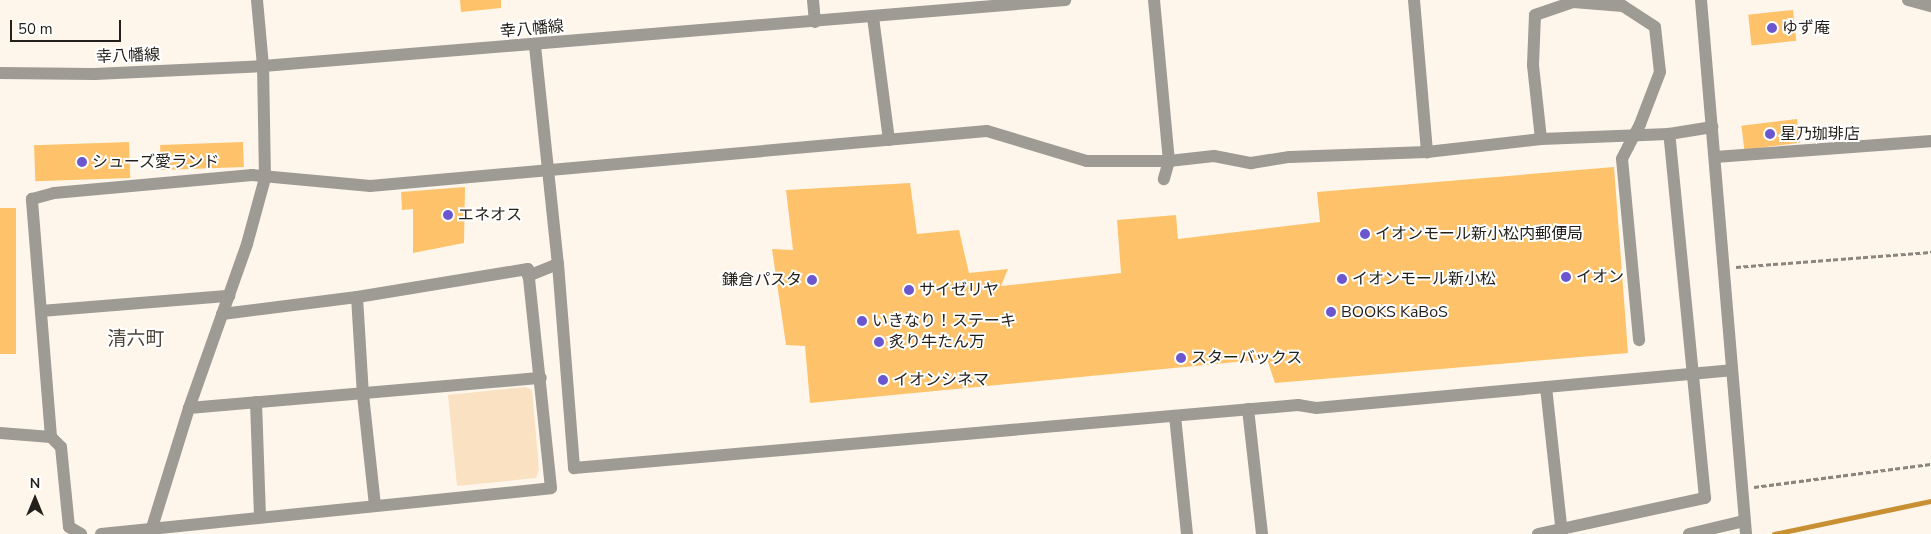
<!DOCTYPE html>
<meta charset="utf-8">
<style>
body{margin:0}
#map{position:relative;width:1931px;height:534px;overflow:hidden;background:#fef6eb;font-family:"Nunito Sans","Noto Sans JP",sans-serif}
div>[style]{position:absolute}
[style*='--x']{left:calc(var(--x)*1px);top:calc(var(--y)*1px);width:calc(var(--w)*1px);rotate:calc(var(--a)*1deg)}
.green>*{inset:0;background:#f9e1c2}
.stream>*{height:4.5px;margin:-2.25px;padding:0 2.25px;transform-origin:2.25px;border-radius:2.25px;background:#c88f33}
.building>*{inset:0;background:#fec36a;transform-origin:0 0}
.path>*{height:2.5px;margin-top:-1.25px;transform-origin:0;background:repeating-linear-gradient(90deg,#8b857d 0 5px,transparent 0 7.5px)}
.minor>*{height:12px;margin:-6px;padding:0 6px;transform-origin:6px;border-radius:6px;background:#9e9a94}
.minor-bridge>*{height:12px;margin:-6px;padding:0 6px;transform-origin:6px;border-radius:6px;background:#9e9a94}
.dots>*{width:14px;height:14px;translate:-50% -50%;box-sizing:border-box;border:2px solid #fff;border-radius:50%}
span{translate:-50% -50%;white-space:nowrap;text-align:center;line-height:1.15;-webkit-text-stroke:4px #fff;paint-order:stroke}
.poi-label{font-size:16px;color:#231f1a}
.left{translate:0 -50%;text-align:left}
.right{translate:-100% -50%;text-align:right}
.street-label{font-size:16px;color:#231f1a}
.quarter-label{font-size:19px;color:#4d453a}
.north{position:absolute;left:10px;top:474px;width:50px;height:50px;-webkit-text-stroke:4px #fff;paint-order:stroke;rotate:0deg;font-size:14px;font-weight:700;line-height:20px;text-align:center;color:#231f1a}
.north::after{content:'';display:block;margin:auto;width:18px;height:22px;background:#231f1a;clip-path:polygon(50% 0,100% 100%,50% 72%,0 100%)}
.scale{position:absolute;left:10px;top:20px;width:111px;height:22px;box-sizing:border-box;border:2px solid #231f1a;border-top:0;padding-left:6px;font-size:15px;line-height:18px;white-space:nowrap;color:#231f1a;-webkit-text-stroke:4px #fff;paint-order:stroke}
</style>
<div id="map">
<div class="green">
<div style="clip-path:polygon(525px 387px,532px 390px,539px 470px,536px 478px,457px 486px,448px 395px)"></div>
</div>
<div class="stream">
<div style="--x:1774;--y:534;--w:160;--a:-11.9"></div>
</div>
<div class="building">
<div style="clip-path:polygon(460px 0,501px 0,501px 8px,461px 12px)"></div>
<div style="left:1793px;top:10px;width:31px;height:45px;rotate:84deg"></div>
<div style="left:1797px;top:119px;width:24px;height:56px;rotate:83deg"></div>
<div style="left:129px;top:142px;width:36px;height:95px;rotate:88deg"></div>
<div style="left:243px;top:142px;width:25px;height:83px;rotate:88deg"></div>
<div style="clip-path:polygon(1614px 167px,1628px 353px,1275px 383px,1267px 359px,810px 403px,805px 346px,786px 345px,772px 249px,793px 250px,786px 190px,910px 183px,917px 234px,959px 230px,969px 273px,1008px 269px,1001px 286px,1121px 273px,1117px 220px,1176px 215px,1178px 239px,1320px 222px,1317px 192px)"></div>
<div style="clip-path:polygon(465px 187px,464px 243px,413px 253px,413px 209px,402px 210px,401px 192px)"></div>
<div style="left:0;top:208px;width:16px;height:146px"></div>
</div>
<div class="path">
<div style="--x:1736;--y:267;--w:196;--a:-4.4"></div>
<div style="--x:1754;--y:487;--w:178;--a:-7.4"></div>
</div>
<div class="minor">
<div style="--x:813;--y:0;--w:22;--a:85"></div>
<div style="--x:1154;--y:0;--w:162;--a:84.7"></div>
<div style="--x:1169;--y:161;--w:19;--a:106"></div>
<div style="--x:1414;--y:0;--w:153;--a:85.1"></div>
<div style="--x:1701;--y:0;--w:536;--a:85.18"></div>
<div style="--x:1908;--y:0;--w:24;--a:15"></div>
<div style="--x:873;--y:17;--w:124;--a:82.6"></div>
<div style="--x:535;--y:46;--w:219;--a:84"></div>
<div style="--x:0;--y:73;--w:95;--a:0.6"></div>
<div style="--x:95;--y:74;--w:168;--a:-2.7"></div>
<div style="--x:263;--y:66;--w:805;--a:-4.7"></div>
<div style="--x:1541;--y:139;--w:74;--a:-96.2"></div>
<div style="--x:1533;--y:65;--w:50;--a:-87.7"></div>
<div style="--x:1535;--y:15;--w:40;--a:-18.9"></div>
<div style="--x:1573;--y:2;--w:50;--a:4.6"></div>
<div style="--x:1623;--y:6;--w:38;--a:33"></div>
<div style="--x:1655;--y:27;--w:45;--a:83.7"></div>
<div style="--x:1660;--y:72;--w:56;--a:111"></div>
<div style="--x:1628;--y:147;--w:13;--a:117"></div>
<div style="--x:1622;--y:159;--w:182;--a:84.6"></div>
<div style="--x:1715;--y:157;--w:217;--a:-4.2"></div>
<div style="--x:528;--y:276;--w:32;--a:-22"></div>
<div style="--x:558;--y:264;--w:205;--a:85.5"></div>
<div style="--x:574;--y:468;--w:727;--a:-4.97"></div>
<div style="--x:1298;--y:405;--w:18;--a:9"></div>
<div style="--x:1316;--y:408;--w:417;--a:-5.2"></div>
<div style="--x:357;--y:297;--w:98;--a:86.5"></div>
<div style="--x:363;--y:395;--w:111;--a:83.8"></div>
<div style="--x:41;--y:311;--w:189;--a:-4.6"></div>
<div style="--x:1546;--y:387;--w:148;--a:83.8"></div>
<div style="--x:256;--y:402;--w:114;--a:88"></div>
<div style="--x:189;--y:408;--w:353;--a:-4.9"></div>
<div style="--x:1248;--y:409;--w:126;--a:83.6"></div>
<div style="--x:1175;--y:416;--w:119;--a:84.2"></div>
<div style="--x:0;--y:433;--w:51;--a:4.5"></div>
<div style="--x:51;--y:437;--w:14;--a:45"></div>
<div style="--x:61;--y:447;--w:80;--a:84.3"></div>
<div style="--x:69;--y:527;--w:14;--a:30"></div>
<div style="--x:51;--y:437;--w:239;--a:-94.6"></div>
<div style="--x:32;--y:199;--w:23;--a:-15"></div>
<div style="--x:54;--y:193;--w:199;--a:-5.2"></div>
<div style="--x:252;--y:175;--w:119;--a:5.3"></div>
<div style="--x:370;--y:186;--w:619;--a:-5.09"></div>
<div style="--x:987;--y:131;--w:104;--a:16.7"></div>
<div style="--x:1087;--y:161;--w:82;--a:0"></div>
<div style="--x:1169;--y:161;--w:45;--a:-6.3"></div>
<div style="--x:1214;--y:156;--w:38;--a:11"></div>
<div style="--x:1251;--y:163;--w:39;--a:-9"></div>
<div style="--x:1290;--y:157;--w:137;--a:-2.1"></div>
<div style="--x:1427;--y:152;--w:115;--a:-6.5"></div>
<div style="--x:1541;--y:139;--w:128;--a:-2.2"></div>
<div style="--x:101;--y:534;--w:452;--a:-5.8"></div>
<div style="--x:551;--y:488;--w:220;--a:-96"></div>
<div style="--x:528;--y:269;--w:173;--a:170.7"></div>
<div style="--x:357;--y:297;--w:136;--a:172.8"></div>
<div style="--x:150;--y:534;--w:132;--a:-72.8"></div>
<div style="--x:189;--y:408;--w:174;--a:-70.5"></div>
<div style="--x:247;--y:244;--w:68;--a:-74.7"></div>
<div style="--x:265;--y:178;--w:112;--a:-91"></div>
<div style="--x:263;--y:66;--w:66;--a:-95.2"></div>
<div style="--x:1538;--y:534;--w:171;--a:-12.2"></div>
<div style="--x:1705;--y:498;--w:366;--a:-95.6"></div>
<div style="--x:1669;--y:134;--w:44;--a:-9.2"></div>
<div style="--x:1689;--y:534;--w:57;--a:-13.3"></div>
</div>
<div class="minor-bridge">
<div style="--x:1628;--y:147;--w:26;--a:-62"></div>
</div>
<div class="dots">
<div style="left:1772px;top:28px;background:#6a57d0"></div>
<div style="left:1770px;top:134px;background:#6a57d0"></div>
<div style="left:82px;top:162px;background:#6a57d0"></div>
<div style="left:448px;top:215px;background:#6a57d0"></div>
<div style="left:1365px;top:234px;background:#6a57d0"></div>
<div style="left:1566px;top:277px;background:#6a57d0"></div>
<div style="left:1342px;top:279px;background:#6a57d0"></div>
<div style="left:812px;top:280px;background:#6a57d0"></div>
<div style="left:909px;top:290px;background:#6a57d0"></div>
<div style="left:1331px;top:312px;background:#6a57d0"></div>
<div style="left:862px;top:321px;background:#6a57d0"></div>
<div style="left:879px;top:342px;background:#6a57d0"></div>
<div style="left:1181px;top:358px;background:#6a57d0"></div>
<div style="left:883px;top:380px;background:#6a57d0"></div>
</div>
<div class="poi-label">
<span class="left" style="left:1782px;top:28px">ゆず庵</span>
<span class="left" style="left:1780px;top:134px">星乃珈琲店</span>
<span class="left" style="left:92px;top:162px">シューズ愛ランド</span>
<span class="left" style="left:458px;top:215px">エネオス</span>
<span class="left" style="left:1375px;top:234px">イオンモール新小松内郵便局</span>
<span class="left" style="left:1576px;top:277px">イオン</span>
<span class="left" style="left:1352px;top:279px">イオンモール新小松</span>
<span class="right" style="left:802px;top:280px">鎌倉パスタ</span>
<span class="left" style="left:919px;top:290px">サイゼリヤ</span>
<span class="left" style="left:1341px;top:312px">BOOKS KaBoS</span>
<span class="left" style="left:872px;top:321px">いきなり！ステーキ</span>
<span class="left" style="left:889px;top:342px">炙り牛たん万</span>
<span class="left" style="left:1191px;top:358px">スターバックス</span>
<span class="left" style="left:893px;top:380px">イオンシネマ</span>
</div>
<div class="street-label">
<span style="left:532px;top:29px;rotate:-5deg">幸八幡線</span>
<span style="left:128px;top:56px;rotate:-2deg">幸八幡線</span>
</div>
<div class="quarter-label">
<span style="left:136px;top:340px">清六町</span>
</div>
<div class="north">N</div>
<div class="scale">50 m</div>
</div>
